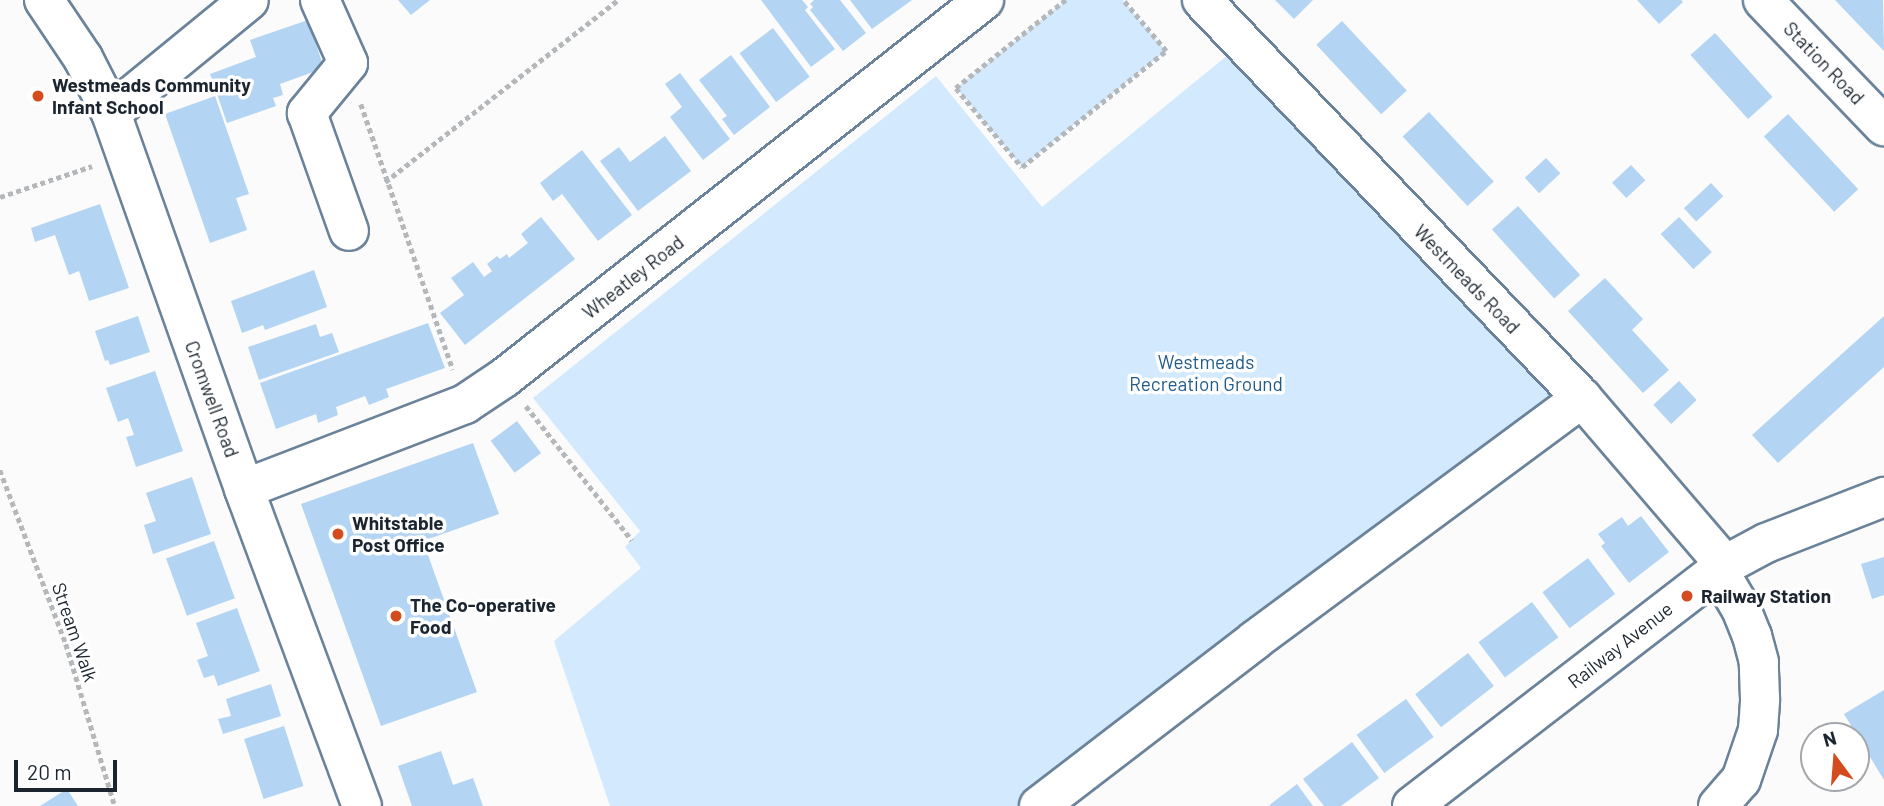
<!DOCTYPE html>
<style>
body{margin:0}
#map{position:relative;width:1884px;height:806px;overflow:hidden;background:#fbfbfb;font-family:Barlow,sans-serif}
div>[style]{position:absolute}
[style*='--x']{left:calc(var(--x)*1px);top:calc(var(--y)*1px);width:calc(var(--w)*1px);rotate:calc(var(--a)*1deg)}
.green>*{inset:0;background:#d3e9fe}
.building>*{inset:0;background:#b3d4f3;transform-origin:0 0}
.path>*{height:4.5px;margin-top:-2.25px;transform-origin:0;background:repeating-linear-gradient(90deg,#b5b8bb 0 5px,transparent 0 8.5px)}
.roads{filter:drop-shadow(2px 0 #6b839a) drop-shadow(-2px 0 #6b839a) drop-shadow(0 2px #6b839a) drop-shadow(0 -2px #6b839a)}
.minor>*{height:38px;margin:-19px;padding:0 19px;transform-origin:19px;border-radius:19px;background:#fff}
.dots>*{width:19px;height:19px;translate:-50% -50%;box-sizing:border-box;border:4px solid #fff;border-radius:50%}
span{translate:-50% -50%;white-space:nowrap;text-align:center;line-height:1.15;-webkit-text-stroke:7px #fff;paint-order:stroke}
.street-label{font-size:19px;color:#1b252f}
.poi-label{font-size:19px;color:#1b252f;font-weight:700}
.left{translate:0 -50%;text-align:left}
.park-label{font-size:19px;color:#215b8c}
.north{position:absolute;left:1800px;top:722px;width:70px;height:70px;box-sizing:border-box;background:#fff;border:2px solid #a4a8ac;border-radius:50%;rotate:344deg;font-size:19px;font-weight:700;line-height:28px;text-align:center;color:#1b252f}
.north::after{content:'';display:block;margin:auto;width:24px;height:32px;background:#d44c1d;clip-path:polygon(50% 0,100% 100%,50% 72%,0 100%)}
.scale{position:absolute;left:14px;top:760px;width:103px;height:32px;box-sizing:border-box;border:4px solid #1b252f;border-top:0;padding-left:9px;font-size:21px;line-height:24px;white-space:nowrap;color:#1b252f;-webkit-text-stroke:5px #fff;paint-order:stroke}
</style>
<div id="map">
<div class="green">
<div style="clip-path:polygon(1066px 0,1123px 0,1166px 51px,1022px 167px,956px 88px)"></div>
<div style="clip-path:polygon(1229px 54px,1557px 395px,1027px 806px,610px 806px,554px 641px,641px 568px,625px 547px,640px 531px,533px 398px,936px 76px,1042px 207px)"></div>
</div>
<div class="building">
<div style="clip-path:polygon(398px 0,430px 0,411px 15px)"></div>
<div style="clip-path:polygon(761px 0,802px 0,808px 7px,805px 10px,835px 49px,811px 67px)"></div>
<div style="clip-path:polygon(814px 0,840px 0,866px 33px,843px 51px,810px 10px,813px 7px,810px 4px)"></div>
<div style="clip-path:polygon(850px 0,912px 0,872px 29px)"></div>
<div style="clip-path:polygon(1275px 0,1313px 0,1294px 19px)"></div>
<div style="clip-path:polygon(1637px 0,1681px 0,1683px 2px,1659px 24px)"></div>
<div style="clip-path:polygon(1835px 0,1883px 0,1884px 51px,1856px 22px)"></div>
<div style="clip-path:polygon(308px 20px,324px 68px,280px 84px,283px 95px,273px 98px,276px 106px,227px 123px,210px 74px,256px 57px,250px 40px)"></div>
<div style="left:1342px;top:21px;width:95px;height:35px;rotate:47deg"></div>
<div style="left:773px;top:28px;width:61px;height:42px;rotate:53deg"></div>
<div style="left:1715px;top:33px;width:86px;height:33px;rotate:48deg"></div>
<div style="clip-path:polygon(731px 55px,770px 107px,734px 135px,722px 119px,727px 116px,699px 80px)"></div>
<div style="clip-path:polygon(680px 73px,730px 139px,703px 160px,670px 117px,682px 107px,665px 84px)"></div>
<div style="clip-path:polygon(215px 96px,249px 194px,236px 198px,247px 230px,210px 243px,165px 114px)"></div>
<div style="left:1429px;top:112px;width:95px;height:36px;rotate:47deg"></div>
<div style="left:1788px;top:114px;width:103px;height:33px;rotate:47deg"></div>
<div style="clip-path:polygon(665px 136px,691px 171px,638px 211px,600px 161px,619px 147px,630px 162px)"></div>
<div style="clip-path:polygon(582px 150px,632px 215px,598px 241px,562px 194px,553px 201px,540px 183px)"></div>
<div style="left:1546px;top:158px;width:21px;height:29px;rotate:47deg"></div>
<div style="left:1631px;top:165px;width:21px;height:26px;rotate:47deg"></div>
<div style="left:1711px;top:183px;width:18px;height:37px;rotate:47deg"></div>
<div style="clip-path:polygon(100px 204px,129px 288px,89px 301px,79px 271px,69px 275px,55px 235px,35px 242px,31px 228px)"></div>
<div style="left:1518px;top:206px;width:93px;height:35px;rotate:48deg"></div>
<div style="clip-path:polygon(541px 217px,575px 259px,465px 345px,440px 313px,464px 295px,451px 278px,473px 262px,484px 277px,492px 271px,487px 264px,497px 256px,500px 259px,507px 254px,509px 258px,528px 243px,521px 234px)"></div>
<div style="left:1679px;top:217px;width:48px;height:25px;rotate:47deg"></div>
<div style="clip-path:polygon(314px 270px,327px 307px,265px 330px,263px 325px,242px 333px,231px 301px)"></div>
<div style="clip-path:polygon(1605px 278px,1643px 319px,1632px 330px,1669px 370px,1643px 393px,1568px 311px)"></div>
<div style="clip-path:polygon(138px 316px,150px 352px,110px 365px,108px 360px,105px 361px,95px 331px)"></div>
<div style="clip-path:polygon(1884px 316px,1884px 367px,1778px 463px,1752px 435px)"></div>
<div style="clip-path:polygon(428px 323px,445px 368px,386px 389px,389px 397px,369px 405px,365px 396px,336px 407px,338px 415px,318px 423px,316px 414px,276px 429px,260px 383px)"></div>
<div style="clip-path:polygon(316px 324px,320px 337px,332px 333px,339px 352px,259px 380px,248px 347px)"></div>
<div style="clip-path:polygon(155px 371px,183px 451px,136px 467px,126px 437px,134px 435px,128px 418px,118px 422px,106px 388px)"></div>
<div style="left:1679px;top:381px;width:26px;height:35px;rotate:47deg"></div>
<div style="left:517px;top:421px;width:40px;height:33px;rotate:53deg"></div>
<div style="clip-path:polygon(473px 443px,499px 514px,423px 541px,477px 692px,381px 726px,301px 504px)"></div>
<div style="clip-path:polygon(192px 477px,211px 534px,153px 554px,144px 525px,156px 521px,146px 493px)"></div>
<div style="clip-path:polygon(1641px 516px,1669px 552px,1629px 583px,1601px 546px,1605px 543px,1598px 534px,1622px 517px,1628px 526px)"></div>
<div style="left:214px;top:541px;width:61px;height:51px;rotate:70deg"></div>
<div style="clip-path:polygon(1884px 557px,1884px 595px,1872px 599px,1861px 564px)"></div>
<div style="left:1588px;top:558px;width:45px;height:57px;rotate:53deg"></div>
<div style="left:1532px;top:602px;width:44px;height:67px;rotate:53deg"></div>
<div style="clip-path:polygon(237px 608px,260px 671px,218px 686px,214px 675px,204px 678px,197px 660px,208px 656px,196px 623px)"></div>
<div style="left:1468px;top:653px;width:42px;height:67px;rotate:52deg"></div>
<div style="clip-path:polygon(271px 684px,281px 716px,223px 734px,218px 719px,231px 716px,226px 699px)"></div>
<div style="clip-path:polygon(1884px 690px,1884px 780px,1844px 714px)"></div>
<div style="left:1406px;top:699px;width:47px;height:61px;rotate:54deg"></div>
<div style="left:284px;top:726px;width:63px;height:42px;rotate:72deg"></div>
<div style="clip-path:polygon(1352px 742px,1379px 778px,1341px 806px,1324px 806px,1303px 779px)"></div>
<div style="clip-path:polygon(441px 751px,453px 785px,473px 778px,483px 806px,412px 806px,398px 766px)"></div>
<div style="clip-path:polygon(1297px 784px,1313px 806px,1269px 806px,1272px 803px)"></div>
<div style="clip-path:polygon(67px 789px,78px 806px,40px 806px)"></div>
</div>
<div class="path">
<div style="--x:1066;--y:0;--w:141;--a:141.3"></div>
<div style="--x:956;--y:88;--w:103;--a:50.1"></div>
<div style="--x:1022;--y:167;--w:185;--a:-38.9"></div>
<div style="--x:1166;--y:51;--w:67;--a:-130.1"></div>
<div style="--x:361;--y:104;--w:281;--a:70.9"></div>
<div style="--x:385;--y:182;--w:296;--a:-38"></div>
<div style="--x:0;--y:197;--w:97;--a:-18.6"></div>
<div style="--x:526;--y:406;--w:171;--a:51.7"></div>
<div style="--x:0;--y:470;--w:186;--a:69.2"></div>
<div style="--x:66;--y:644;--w:169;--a:73.2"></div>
</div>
<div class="roads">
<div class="minor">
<div style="--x:44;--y:0;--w:70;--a:56.1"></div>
<div style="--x:83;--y:58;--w:62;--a:63"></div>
<div style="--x:111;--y:113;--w:399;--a:70.5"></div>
<div style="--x:244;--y:489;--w:338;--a:69.6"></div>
<div style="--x:320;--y:0;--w:69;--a:66"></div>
<div style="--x:348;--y:63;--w:65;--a:129.4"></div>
<div style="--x:307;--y:113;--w:125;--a:70.4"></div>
<div style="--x:1202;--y:0;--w:550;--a:46.33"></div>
<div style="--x:1582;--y:398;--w:220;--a:49.4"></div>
<div style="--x:1763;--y:0;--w:175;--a:46.2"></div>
<div style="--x:111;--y:113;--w:178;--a:-39.3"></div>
<div style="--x:244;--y:489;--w:237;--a:-21"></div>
<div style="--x:465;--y:404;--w:47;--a:-33.7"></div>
<div style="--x:504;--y:378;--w:611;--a:-38.22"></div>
<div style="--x:1039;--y:806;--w:272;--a:-37.5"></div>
<div style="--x:1255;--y:640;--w:407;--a:-36.5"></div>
<div style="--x:1412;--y:806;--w:395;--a:-37.6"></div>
<div style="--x:1725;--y:565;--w:47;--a:-28.2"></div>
<div style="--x:1766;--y:543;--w:127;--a:-21.3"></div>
<div style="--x:1718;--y:806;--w:35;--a:-49"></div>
<div style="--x:1741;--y:780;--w:53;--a:-71.2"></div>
<div style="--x:1758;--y:730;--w:31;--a:-86"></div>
<div style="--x:1760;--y:699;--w:37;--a:-92"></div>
<div style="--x:1759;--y:662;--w:27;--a:-105"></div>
<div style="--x:1752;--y:636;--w:31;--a:-112"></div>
<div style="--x:1740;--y:607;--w:43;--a:-120.7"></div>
</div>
</div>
<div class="dots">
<div style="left:38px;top:96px;background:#d44c1d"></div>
<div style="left:338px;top:534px;background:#d44c1d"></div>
<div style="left:1687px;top:596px;background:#d44c1d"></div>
<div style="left:396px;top:616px;background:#d44c1d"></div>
</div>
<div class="street-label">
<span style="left:1824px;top:63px;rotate:46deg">Station Road</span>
<span style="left:633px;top:277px;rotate:-38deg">Wheatley Road</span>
<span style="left:1467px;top:279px;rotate:46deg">Westmeads Road</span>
<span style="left:212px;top:399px;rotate:70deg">Cromwell Road</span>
<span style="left:75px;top:632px;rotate:71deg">Stream Walk</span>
<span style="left:1620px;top:645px;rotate:-38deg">Railway Avenue</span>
</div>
<div class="poi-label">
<span class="left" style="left:52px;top:96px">Westmeads Community<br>Infant School</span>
<span class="left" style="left:352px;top:534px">Whitstable<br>Post Office</span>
<span class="left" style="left:1701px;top:596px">Railway Station</span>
<span class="left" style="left:410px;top:616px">The Co-operative<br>Food</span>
</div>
<div class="park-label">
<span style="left:1206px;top:373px">Westmeads<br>Recreation Ground</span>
</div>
<div class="north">N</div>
<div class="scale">20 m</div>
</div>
